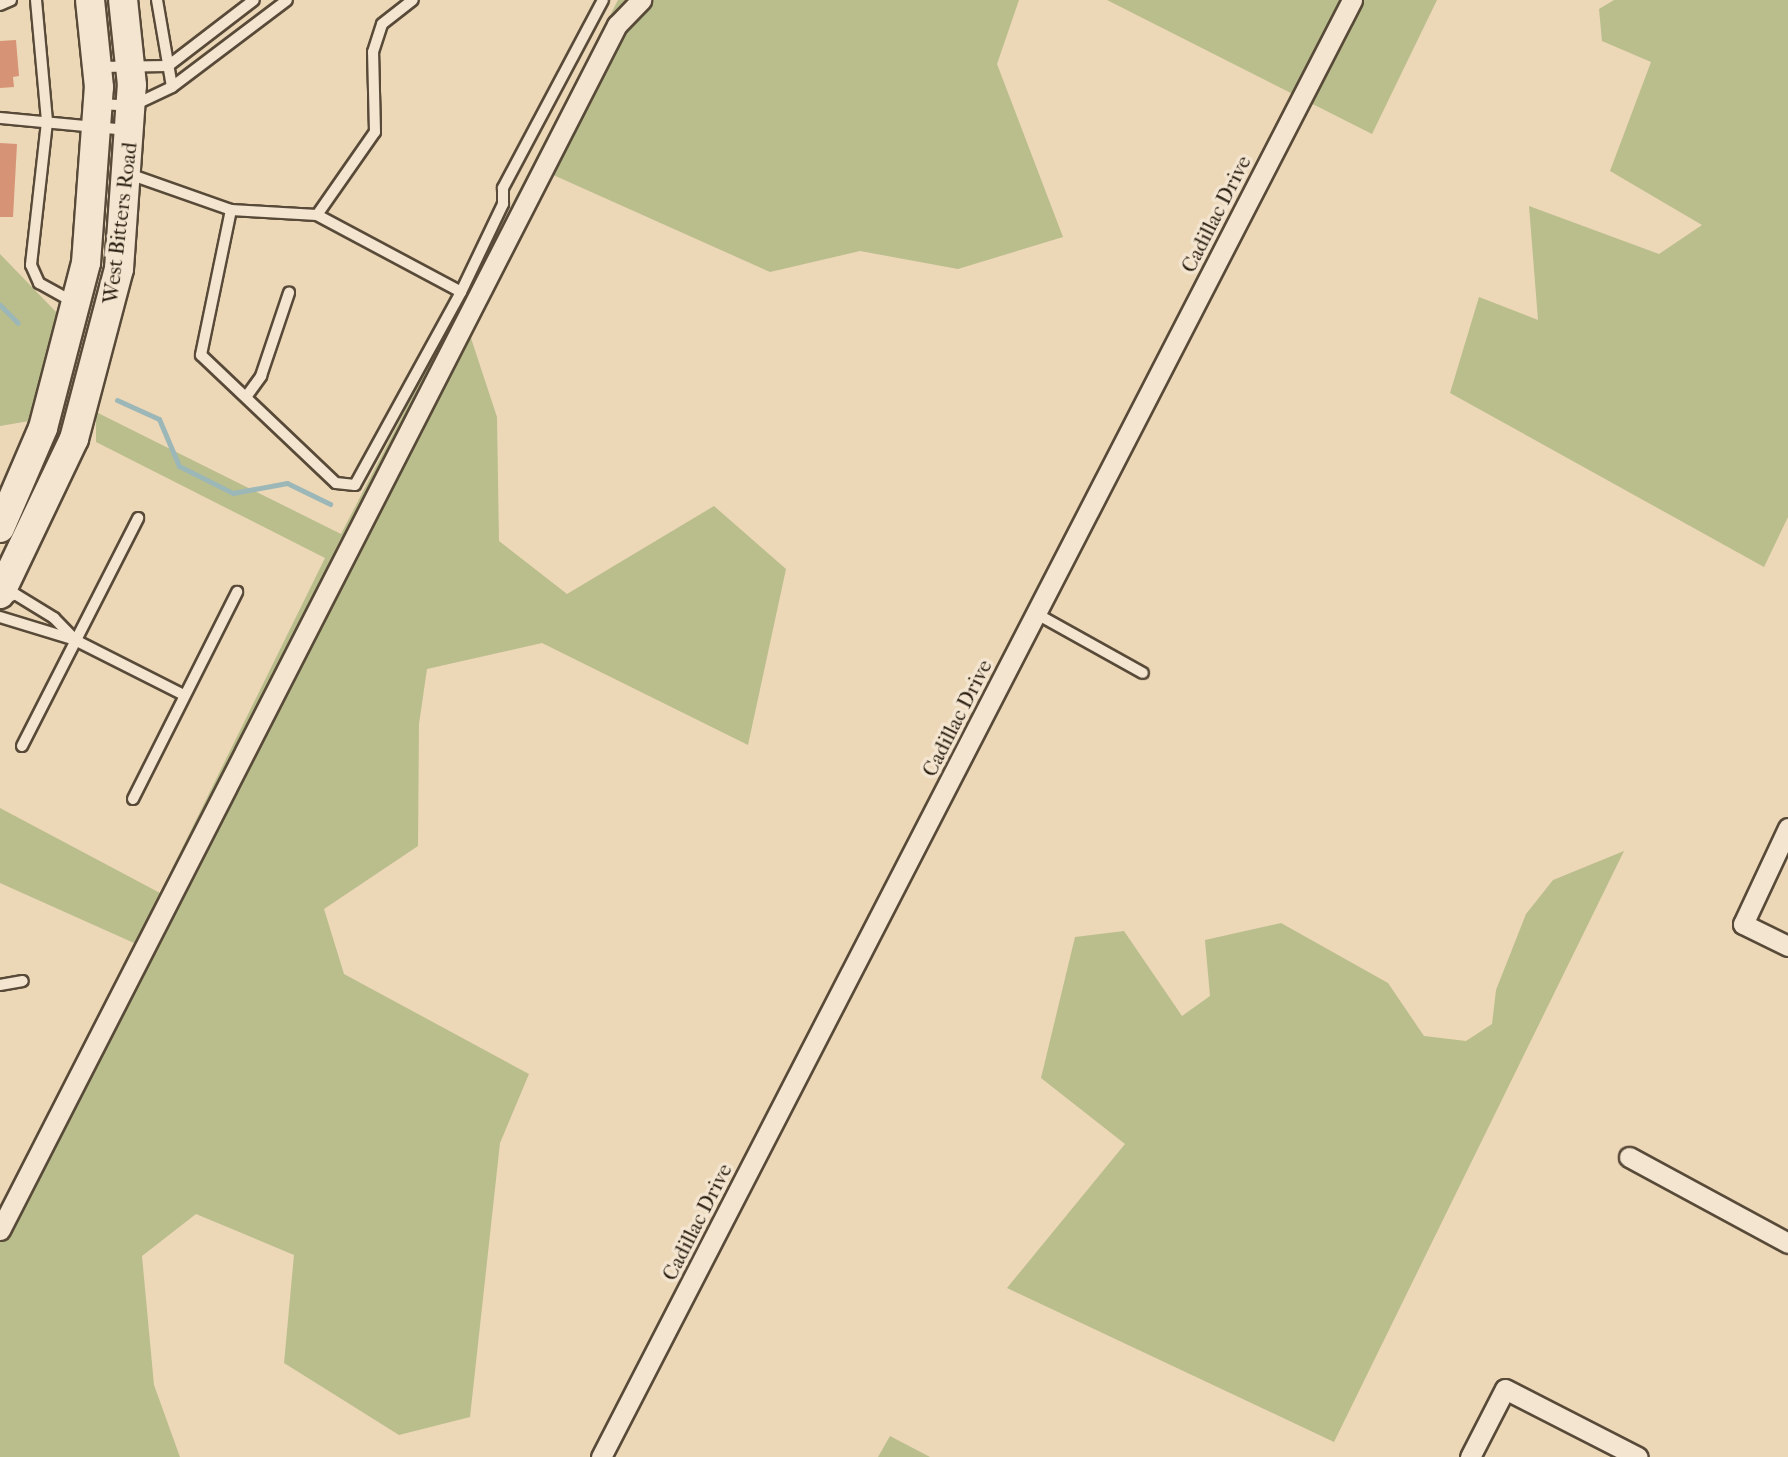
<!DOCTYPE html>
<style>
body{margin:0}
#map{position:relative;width:1788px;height:1457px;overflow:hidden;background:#ecd7b7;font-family:"IM FELL French Canon",serif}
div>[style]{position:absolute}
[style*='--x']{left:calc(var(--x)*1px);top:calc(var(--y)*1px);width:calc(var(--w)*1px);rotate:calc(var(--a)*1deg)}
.green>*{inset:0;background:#babe8d}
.stream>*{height:5px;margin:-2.5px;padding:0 2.5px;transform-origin:2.5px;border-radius:2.5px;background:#9cb7b7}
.building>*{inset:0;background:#d79376}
.roads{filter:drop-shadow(2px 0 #584a38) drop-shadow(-2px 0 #584a38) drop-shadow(0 2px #584a38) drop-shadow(0 -2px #584a38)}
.lane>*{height:10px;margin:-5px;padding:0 5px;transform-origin:5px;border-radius:5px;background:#f3e5d0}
.street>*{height:19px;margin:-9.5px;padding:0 9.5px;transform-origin:9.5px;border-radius:9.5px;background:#f3e5d0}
.secondary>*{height:28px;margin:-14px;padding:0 14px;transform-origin:14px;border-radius:14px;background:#f3e5d0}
span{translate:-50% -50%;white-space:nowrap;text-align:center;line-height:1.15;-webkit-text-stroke:7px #f3e5d0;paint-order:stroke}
.street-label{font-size:21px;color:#261b0d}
</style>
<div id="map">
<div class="green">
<div style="clip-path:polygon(618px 0,1019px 0,997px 64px,1063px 237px,958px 269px,860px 251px,770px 272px,551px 174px,469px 332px,497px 417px,499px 541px,567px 594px,714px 506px,786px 569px,748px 745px,542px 643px,427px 669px,419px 724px,418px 846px,324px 909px,344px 974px,529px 1074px,500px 1143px,470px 1417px,399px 1435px,284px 1363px,294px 1255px,196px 1214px,142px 1256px,154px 1385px,180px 1457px,0 1457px,0 1217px,134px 943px,0 883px,0 808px,160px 893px,325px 558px,96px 442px,96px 412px,341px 534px)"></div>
<div style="clip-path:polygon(1107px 0,1437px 0,1372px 134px)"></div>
<div style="clip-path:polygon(1614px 0,1788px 0,1788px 517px,1764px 567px,1450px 393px,1479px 297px,1538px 320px,1529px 206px,1659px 254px,1702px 225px,1610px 171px,1651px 62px,1602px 41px,1599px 9px)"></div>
<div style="clip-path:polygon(0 254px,57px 313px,29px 421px,0 426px)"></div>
<div style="clip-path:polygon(1624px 851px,1334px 1442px,1007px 1288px,1125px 1144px,1041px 1078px,1075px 937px,1124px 931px,1182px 1016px,1210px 996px,1205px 940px,1281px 923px,1388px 983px,1424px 1036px,1466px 1041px,1492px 1024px,1496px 990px,1526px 914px,1553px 880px)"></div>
<div style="clip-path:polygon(890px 1436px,930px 1457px,878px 1457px)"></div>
</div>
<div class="stream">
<div style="--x:0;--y:305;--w:25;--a:45"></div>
<div style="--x:117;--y:400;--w:46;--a:24.3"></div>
<div style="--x:159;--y:419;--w:51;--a:66.9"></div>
<div style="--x:179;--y:466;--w:60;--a:26.6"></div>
<div style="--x:233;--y:493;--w:55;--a:-10.5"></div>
<div style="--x:287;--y:483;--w:48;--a:26"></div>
</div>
<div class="building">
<div style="clip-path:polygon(16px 40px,19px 76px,13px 77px,14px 87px,0 88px,0 41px)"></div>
<div style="clip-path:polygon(0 143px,17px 144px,13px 217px,0 217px)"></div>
</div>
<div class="roads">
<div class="lane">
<div style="--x:36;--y:0;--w:122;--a:84.8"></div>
<div style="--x:47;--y:122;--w:144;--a:96.4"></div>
<div style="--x:31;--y:265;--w:20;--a:66"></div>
<div style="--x:39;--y:283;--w:39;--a:29"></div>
<div style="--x:157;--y:0;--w:88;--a:80.2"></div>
<div style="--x:0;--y:5;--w:12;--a:-24"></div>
<div style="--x:98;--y:67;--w:70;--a:-0.8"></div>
<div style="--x:168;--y:66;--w:108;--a:-37.5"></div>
<div style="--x:99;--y:104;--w:33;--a:3"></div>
<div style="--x:132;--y:106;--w:44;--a:-25.4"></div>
<div style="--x:172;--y:87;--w:144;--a:-37.1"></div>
<div style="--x:0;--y:118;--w:128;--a:5.4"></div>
<div style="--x:129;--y:174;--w:108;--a:19.4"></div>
<div style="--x:231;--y:210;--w:86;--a:3.3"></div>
<div style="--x:317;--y:215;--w:163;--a:28.1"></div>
<div style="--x:231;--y:210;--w:148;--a:101.7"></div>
<div style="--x:201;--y:355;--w:186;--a:43.5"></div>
<div style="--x:336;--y:483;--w:19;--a:6"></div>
<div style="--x:355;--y:485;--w:220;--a:-61.2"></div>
<div style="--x:461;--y:292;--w:98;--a:-64.5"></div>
<div style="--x:503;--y:204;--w:16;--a:-90"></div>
<div style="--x:503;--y:188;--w:213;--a:-62"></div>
<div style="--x:317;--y:215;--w:101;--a:-55.1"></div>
<div style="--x:375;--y:132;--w:80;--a:-91.4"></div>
<div style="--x:373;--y:52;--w:29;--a:-72"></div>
<div style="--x:382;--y:24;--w:39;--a:-38"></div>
<div style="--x:246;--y:397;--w:26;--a:-54"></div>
<div style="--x:261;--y:376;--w:88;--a:-71.4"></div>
<div style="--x:5;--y:599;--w:11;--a:-27"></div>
<div style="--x:15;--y:594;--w:46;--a:31.6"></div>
<div style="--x:54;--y:618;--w:30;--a:46"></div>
<div style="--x:1037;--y:614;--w:121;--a:29.1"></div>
<div style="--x:0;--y:617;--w:78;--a:17"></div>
<div style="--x:75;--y:640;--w:120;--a:26.8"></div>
<div style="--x:22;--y:746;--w:256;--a:-63"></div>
<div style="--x:133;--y:799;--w:232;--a:-63.3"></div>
<div style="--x:0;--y:985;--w:23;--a:-10"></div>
</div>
<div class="street">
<div style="--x:1788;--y:828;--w:106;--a:115.1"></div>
<div style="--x:1743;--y:924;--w:50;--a:26.1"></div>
<div style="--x:1629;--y:1157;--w:181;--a:28.4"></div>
<div style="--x:0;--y:1230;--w:1354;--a:-62.89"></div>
<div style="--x:617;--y:25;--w:35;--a:-46"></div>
<div style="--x:601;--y:1457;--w:1639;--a:-62.73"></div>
<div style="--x:1470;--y:1457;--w:76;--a:-62.8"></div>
<div style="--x:1505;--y:1389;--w:149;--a:27.1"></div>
</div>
<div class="secondary">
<div style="--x:0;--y:528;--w:109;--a:-66.7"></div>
<div style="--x:43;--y:428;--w:171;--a:-75.4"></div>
<div style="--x:86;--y:263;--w:176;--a:-85.8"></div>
<div style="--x:99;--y:87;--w:87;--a:-95.9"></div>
<div style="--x:0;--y:594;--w:172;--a:-64.5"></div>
<div style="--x:74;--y:439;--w:176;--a:-75.2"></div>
<div style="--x:119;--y:269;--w:184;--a:-86"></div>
<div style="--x:132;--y:85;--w:85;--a:-96"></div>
</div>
</div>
<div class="street-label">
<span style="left:1216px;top:214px;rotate:-63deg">Cadillac Drive</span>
<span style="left:120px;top:223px;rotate:-83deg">West Bitters Road</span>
<span style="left:957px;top:718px;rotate:-63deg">Cadillac Drive</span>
<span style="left:697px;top:1222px;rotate:-63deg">Cadillac Drive</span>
</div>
</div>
